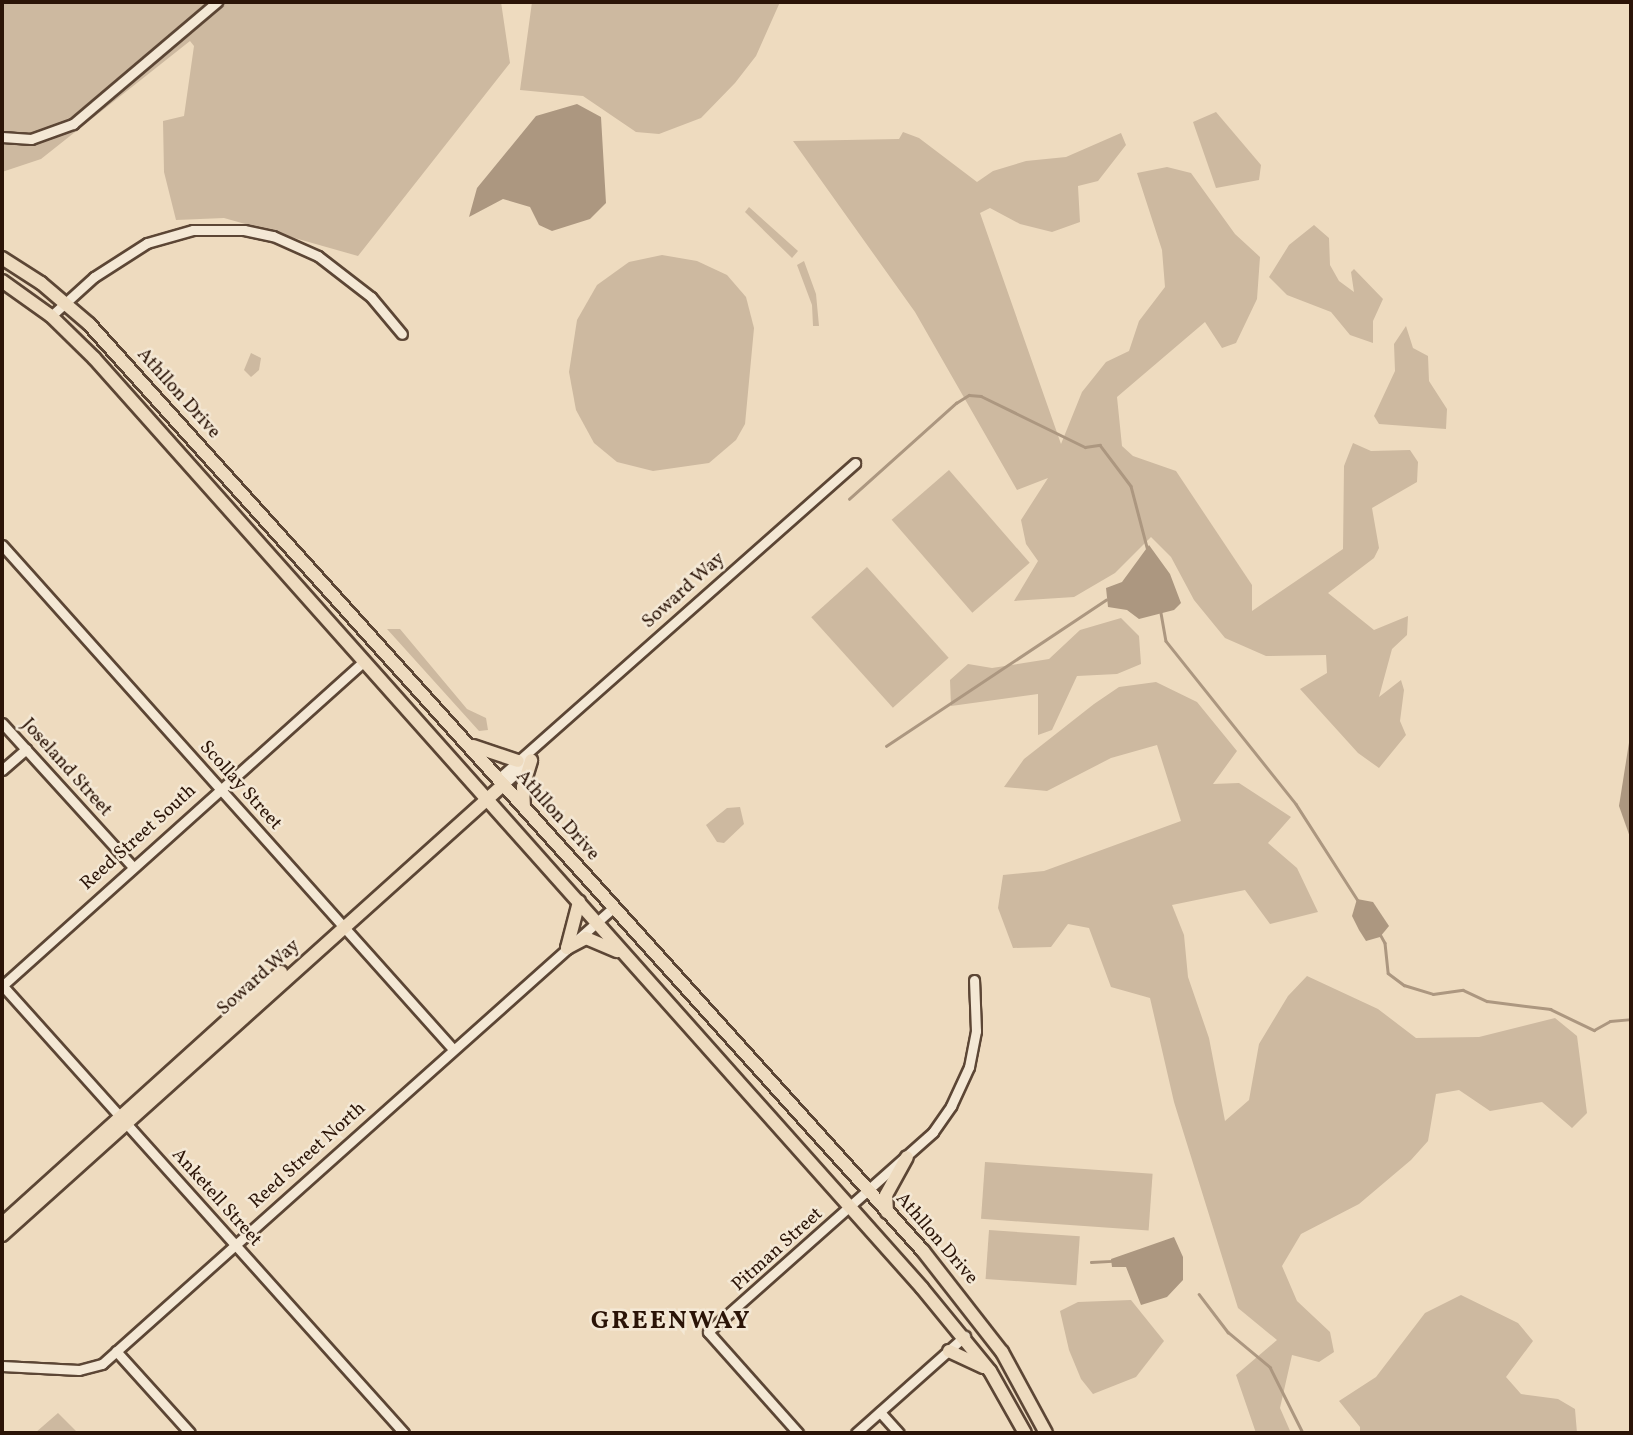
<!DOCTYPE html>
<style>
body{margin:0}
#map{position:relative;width:1633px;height:1435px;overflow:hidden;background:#eedbbf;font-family:Vollkorn,serif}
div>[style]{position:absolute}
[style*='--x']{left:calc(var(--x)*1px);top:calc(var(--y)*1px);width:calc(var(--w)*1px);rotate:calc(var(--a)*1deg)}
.green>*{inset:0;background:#cdb9a0;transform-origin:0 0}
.water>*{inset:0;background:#ac9780}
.stream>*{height:2.5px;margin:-1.25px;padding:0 1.25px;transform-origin:1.25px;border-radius:1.25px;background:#ac9780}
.roads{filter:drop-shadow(2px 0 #5c4635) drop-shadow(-2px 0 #5c4635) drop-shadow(0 2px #5c4635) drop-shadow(0 -2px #5c4635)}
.minor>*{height:9px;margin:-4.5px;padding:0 4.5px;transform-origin:4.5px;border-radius:4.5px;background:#f4e8d5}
.major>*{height:12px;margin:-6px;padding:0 6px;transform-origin:6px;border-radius:6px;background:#eedbbf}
span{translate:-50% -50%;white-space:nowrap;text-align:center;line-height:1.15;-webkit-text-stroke:5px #f4e8d5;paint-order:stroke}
.street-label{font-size:19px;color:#2b1407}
.district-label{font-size:26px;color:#2b1407;font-weight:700;letter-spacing:2px}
.frame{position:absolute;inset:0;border:4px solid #2b1407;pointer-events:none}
</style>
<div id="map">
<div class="green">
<div style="clip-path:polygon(2px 2px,501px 2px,510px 63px,358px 256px,224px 218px,176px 220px,164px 172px,163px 121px,184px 116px,194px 46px,190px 41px,41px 159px,2px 172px)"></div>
<div style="clip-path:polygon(532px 2px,780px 2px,756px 56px,735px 83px,701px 118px,659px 134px,636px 132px,583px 96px,520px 90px)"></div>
<div style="clip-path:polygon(1216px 112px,1261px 165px,1259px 180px,1216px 188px,1193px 122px)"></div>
<div style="clip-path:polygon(903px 132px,919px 138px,977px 182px,993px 171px,1026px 161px,1066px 157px,1121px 133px,1126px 145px,1098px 181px,1078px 186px,1080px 222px,1052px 232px,1020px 224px,990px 208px,980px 213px,1061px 444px,1082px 392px,1106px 362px,1129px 351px,1139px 321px,1165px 287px,1162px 250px,1137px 173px,1167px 167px,1191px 173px,1235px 234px,1260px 257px,1257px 299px,1236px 343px,1222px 348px,1205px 322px,1117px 397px,1122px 446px,1133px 456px,1176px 471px,1252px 585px,1252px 611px,1343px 549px,1344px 466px,1353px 443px,1371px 451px,1410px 450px,1418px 462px,1417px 482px,1372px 508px,1379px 548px,1374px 558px,1328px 593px,1374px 630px,1408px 616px,1407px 635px,1392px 649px,1379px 697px,1401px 680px,1404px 690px,1400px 721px,1406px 735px,1379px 768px,1358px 753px,1300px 689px,1327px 673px,1326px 655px,1266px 656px,1225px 638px,1194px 600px,1171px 557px,1151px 537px,1115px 573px,1074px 597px,1014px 601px,1038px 561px,1026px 544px,1021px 520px,1048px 478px,1017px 490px,915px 312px,793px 141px,899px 139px)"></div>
<div style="clip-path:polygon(749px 207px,798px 251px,792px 258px,745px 212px)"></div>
<div style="clip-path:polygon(1314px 225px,1329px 238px,1330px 265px,1339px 281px,1354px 292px,1351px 272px,1354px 269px,1383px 299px,1373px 321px,1373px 343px,1350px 335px,1331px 312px,1287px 295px,1269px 277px,1289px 245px)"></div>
<div style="clip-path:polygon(662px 255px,697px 261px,727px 275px,746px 297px,754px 328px,745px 424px,736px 440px,709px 463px,653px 471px,617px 462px,594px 443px,576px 410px,569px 372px,577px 320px,597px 285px,629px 262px)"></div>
<div style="clip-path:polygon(804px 261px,816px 294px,819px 326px,813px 326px,812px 305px,797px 265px)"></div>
<div style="clip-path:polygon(1406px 326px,1413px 348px,1428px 356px,1429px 381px,1447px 409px,1446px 429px,1379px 424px,1374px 416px,1395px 371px,1394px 344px)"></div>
<div style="clip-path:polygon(251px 353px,261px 358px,259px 370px,251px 377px,244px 370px)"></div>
<div style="left:949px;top:470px;width:123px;height:76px;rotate:49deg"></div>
<div style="left:867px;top:567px;width:122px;height:75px;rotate:48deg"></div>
<div style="clip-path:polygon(1121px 618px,1139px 636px,1141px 664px,1117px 674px,1077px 676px,1052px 730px,1038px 735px,1038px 694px,951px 706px,950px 680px,968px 664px,992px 668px,1049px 659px,1080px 630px)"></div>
<div style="clip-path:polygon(387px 629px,400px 629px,467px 709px,486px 718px,488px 730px,479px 731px)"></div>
<div style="clip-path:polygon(1156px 682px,1197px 702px,1237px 751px,1213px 784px,1239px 783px,1291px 817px,1268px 843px,1297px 868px,1318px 912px,1270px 924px,1245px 890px,1172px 905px,1184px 935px,1188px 977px,1209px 1038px,1225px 1121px,1249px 1100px,1259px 1044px,1288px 996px,1307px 976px,1378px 1009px,1416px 1038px,1479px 1037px,1555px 1018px,1577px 1036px,1587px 1113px,1572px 1128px,1542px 1102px,1490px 1111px,1459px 1090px,1436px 1094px,1428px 1141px,1411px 1160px,1359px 1204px,1301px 1234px,1282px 1266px,1297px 1301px,1330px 1332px,1334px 1352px,1319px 1362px,1292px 1355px,1280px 1408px,1291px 1433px,1256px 1433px,1236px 1375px,1277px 1340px,1238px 1308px,1174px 1102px,1150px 998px,1111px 987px,1089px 928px,1068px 924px,1051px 947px,1013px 948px,998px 908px,1003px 875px,1044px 871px,1181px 821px,1157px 745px,1111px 758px,1047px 791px,1004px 787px,1024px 759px,1094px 704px,1119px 687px)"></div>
<div style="clip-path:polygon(740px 807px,744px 824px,724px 843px,717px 842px,706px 825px,727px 808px)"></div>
<div style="left:985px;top:1162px;width:168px;height:57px;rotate:4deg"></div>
<div style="left:989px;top:1230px;width:91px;height:49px;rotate:4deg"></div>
<div style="clip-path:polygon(1461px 1295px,1518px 1323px,1533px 1341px,1506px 1377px,1521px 1394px,1558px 1399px,1575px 1409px,1577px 1433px,1360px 1433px,1360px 1427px,1339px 1401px,1376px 1377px,1425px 1313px)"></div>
<div style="clip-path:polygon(1131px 1300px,1164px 1341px,1136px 1377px,1093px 1394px,1081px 1379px,1069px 1350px,1060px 1311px,1078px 1302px)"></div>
<div style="clip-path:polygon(58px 1413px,78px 1433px,35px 1433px)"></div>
</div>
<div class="water">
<div style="clip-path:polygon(577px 104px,601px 117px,606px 203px,590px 219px,552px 231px,539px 225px,530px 207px,503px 199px,469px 217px,477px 188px,536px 116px)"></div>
<div style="clip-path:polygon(1149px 545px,1170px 574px,1181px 603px,1174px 610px,1139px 619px,1127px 610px,1108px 607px,1106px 588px,1122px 582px)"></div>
<div style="clip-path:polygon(1631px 730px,1631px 840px,1619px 806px)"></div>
<div style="clip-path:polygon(1357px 899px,1373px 902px,1389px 926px,1380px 937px,1366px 941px,1359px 930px,1352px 916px)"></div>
<div style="clip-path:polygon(1174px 1237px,1183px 1257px,1183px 1280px,1167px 1297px,1141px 1305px,1126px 1267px,1112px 1267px,1111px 1259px)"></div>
</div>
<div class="stream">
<div style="--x:849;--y:499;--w:144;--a:-41.9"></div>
<div style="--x:956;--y:403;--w:15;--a:-32"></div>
<div style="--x:969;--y:395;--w:12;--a:5"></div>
<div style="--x:981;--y:396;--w:116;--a:26.1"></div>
<div style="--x:1085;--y:447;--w:15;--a:-8"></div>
<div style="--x:1100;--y:445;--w:51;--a:52.9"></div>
<div style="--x:1131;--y:486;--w:67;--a:75.3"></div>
<div style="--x:1161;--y:613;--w:28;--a:80"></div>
<div style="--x:1166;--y:641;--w:208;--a:51.4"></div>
<div style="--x:1296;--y:804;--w:117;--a:57.3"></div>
<div style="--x:886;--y:746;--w:264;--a:-33.6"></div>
<div style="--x:1380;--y:934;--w:10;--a:61"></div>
<div style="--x:1385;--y:943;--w:30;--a:84"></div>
<div style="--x:1388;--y:973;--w:20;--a:37"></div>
<div style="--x:1404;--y:985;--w:30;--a:17"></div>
<div style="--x:1433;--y:994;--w:30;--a:-8"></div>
<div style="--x:1463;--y:990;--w:26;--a:25"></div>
<div style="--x:1487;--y:1001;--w:64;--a:7.2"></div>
<div style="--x:1550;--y:1009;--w:49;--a:25.5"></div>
<div style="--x:1594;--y:1030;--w:18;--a:-29"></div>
<div style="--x:1610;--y:1021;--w:21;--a:-5"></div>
<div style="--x:1091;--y:1262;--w:21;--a:-3"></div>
<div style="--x:1199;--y:1294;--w:48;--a:52.7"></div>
<div style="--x:1228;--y:1332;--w:55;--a:39.8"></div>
<div style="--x:1270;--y:1367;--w:74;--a:63.4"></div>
</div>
<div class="roads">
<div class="minor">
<div style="--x:2;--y:137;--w:29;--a:4"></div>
<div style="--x:31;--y:139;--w:45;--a:-19.7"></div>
<div style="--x:73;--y:124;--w:189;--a:-40.3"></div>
<div style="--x:51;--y:316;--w:58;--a:-42.2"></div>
<div style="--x:94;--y:277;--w:63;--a:-32.7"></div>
<div style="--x:147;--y:243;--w:48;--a:-15.8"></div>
<div style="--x:193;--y:230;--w:51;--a:0"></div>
<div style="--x:244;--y:230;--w:30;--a:12"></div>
<div style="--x:273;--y:236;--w:49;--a:24"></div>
<div style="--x:318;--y:256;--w:67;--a:37.7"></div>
<div style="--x:371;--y:297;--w:48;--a:50"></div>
<div style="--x:2;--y:545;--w:676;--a:48.18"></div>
<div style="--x:2;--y:723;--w:195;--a:47.7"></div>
<div style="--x:2;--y:770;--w:32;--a:-41"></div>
<div style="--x:498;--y:779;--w:477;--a:-41.5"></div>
<div style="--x:503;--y:785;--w:38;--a:-42"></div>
<div style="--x:2;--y:985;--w:602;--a:48.1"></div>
<div style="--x:2;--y:986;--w:486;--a:-41.9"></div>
<div style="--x:116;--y:1351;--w:110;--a:47.9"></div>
<div style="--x:2;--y:1366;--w:77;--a:3"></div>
<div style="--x:79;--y:1370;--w:24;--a:-15"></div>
<div style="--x:102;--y:1364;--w:686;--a:-41.75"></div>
<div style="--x:880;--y:1412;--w:28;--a:48"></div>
<div style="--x:798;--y:1433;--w:135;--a:-131.7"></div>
<div style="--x:708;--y:1332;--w:301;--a:-41.6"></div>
<div style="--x:933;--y:1132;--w:32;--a:-55"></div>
<div style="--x:951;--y:1106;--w:43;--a:-65.2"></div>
<div style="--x:969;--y:1067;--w:37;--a:-79"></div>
<div style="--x:976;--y:1031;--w:51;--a:-92.2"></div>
<div style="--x:856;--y:1433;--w:146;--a:-41.7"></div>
</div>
<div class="major">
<div style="--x:2;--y:258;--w:46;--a:32.7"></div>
<div style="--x:41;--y:283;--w:63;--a:40.5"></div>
<div style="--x:89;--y:324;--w:1247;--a:48.02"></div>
<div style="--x:923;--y:1251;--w:128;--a:52"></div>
<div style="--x:1002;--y:1352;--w:92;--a:61.5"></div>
<div style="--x:2;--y:281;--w:60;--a:35.5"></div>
<div style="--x:51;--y:316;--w:60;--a:44.3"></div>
<div style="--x:94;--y:358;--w:1245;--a:48.32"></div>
<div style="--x:922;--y:1288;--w:107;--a:50.7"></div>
<div style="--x:990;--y:1371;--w:71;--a:60.6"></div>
<div style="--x:473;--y:746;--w:47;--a:18.4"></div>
<div style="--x:524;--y:807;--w:20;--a:-93"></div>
<div style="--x:523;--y:787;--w:28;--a:-73"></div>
<div style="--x:567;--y:948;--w:21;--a:-28"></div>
<div style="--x:586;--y:938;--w:34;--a:23"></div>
<div style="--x:567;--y:948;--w:48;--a:-75.4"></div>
<div style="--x:887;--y:1212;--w:17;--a:-93"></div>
<div style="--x:886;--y:1195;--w:43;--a:-61.1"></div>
<div style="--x:2;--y:1224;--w:376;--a:-42.1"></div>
<div style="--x:2;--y:1235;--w:673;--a:-41.93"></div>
<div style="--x:949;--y:1351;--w:38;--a:25"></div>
</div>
</div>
<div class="street-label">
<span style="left:178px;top:394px;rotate:48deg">Athllon Drive</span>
<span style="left:684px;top:591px;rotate:-42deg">Soward Way</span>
<span style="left:66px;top:768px;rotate:48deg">Joseland Street</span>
<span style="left:240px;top:786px;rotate:48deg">Scollay Street</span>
<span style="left:557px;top:816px;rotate:48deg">Athllon Drive</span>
<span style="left:139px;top:838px;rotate:-42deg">Reed Street South</span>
<span style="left:259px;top:978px;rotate:-42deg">Soward Way</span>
<span style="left:308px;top:1156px;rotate:-42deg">Reed Street North</span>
<span style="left:216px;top:1198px;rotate:48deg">Anketell Street</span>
<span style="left:936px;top:1239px;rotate:49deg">Athllon Drive</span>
<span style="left:778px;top:1250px;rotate:-42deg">Pitman Street</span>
</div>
<div class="district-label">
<span style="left:671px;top:1322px">GREENWAY</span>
</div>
<div class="frame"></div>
</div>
